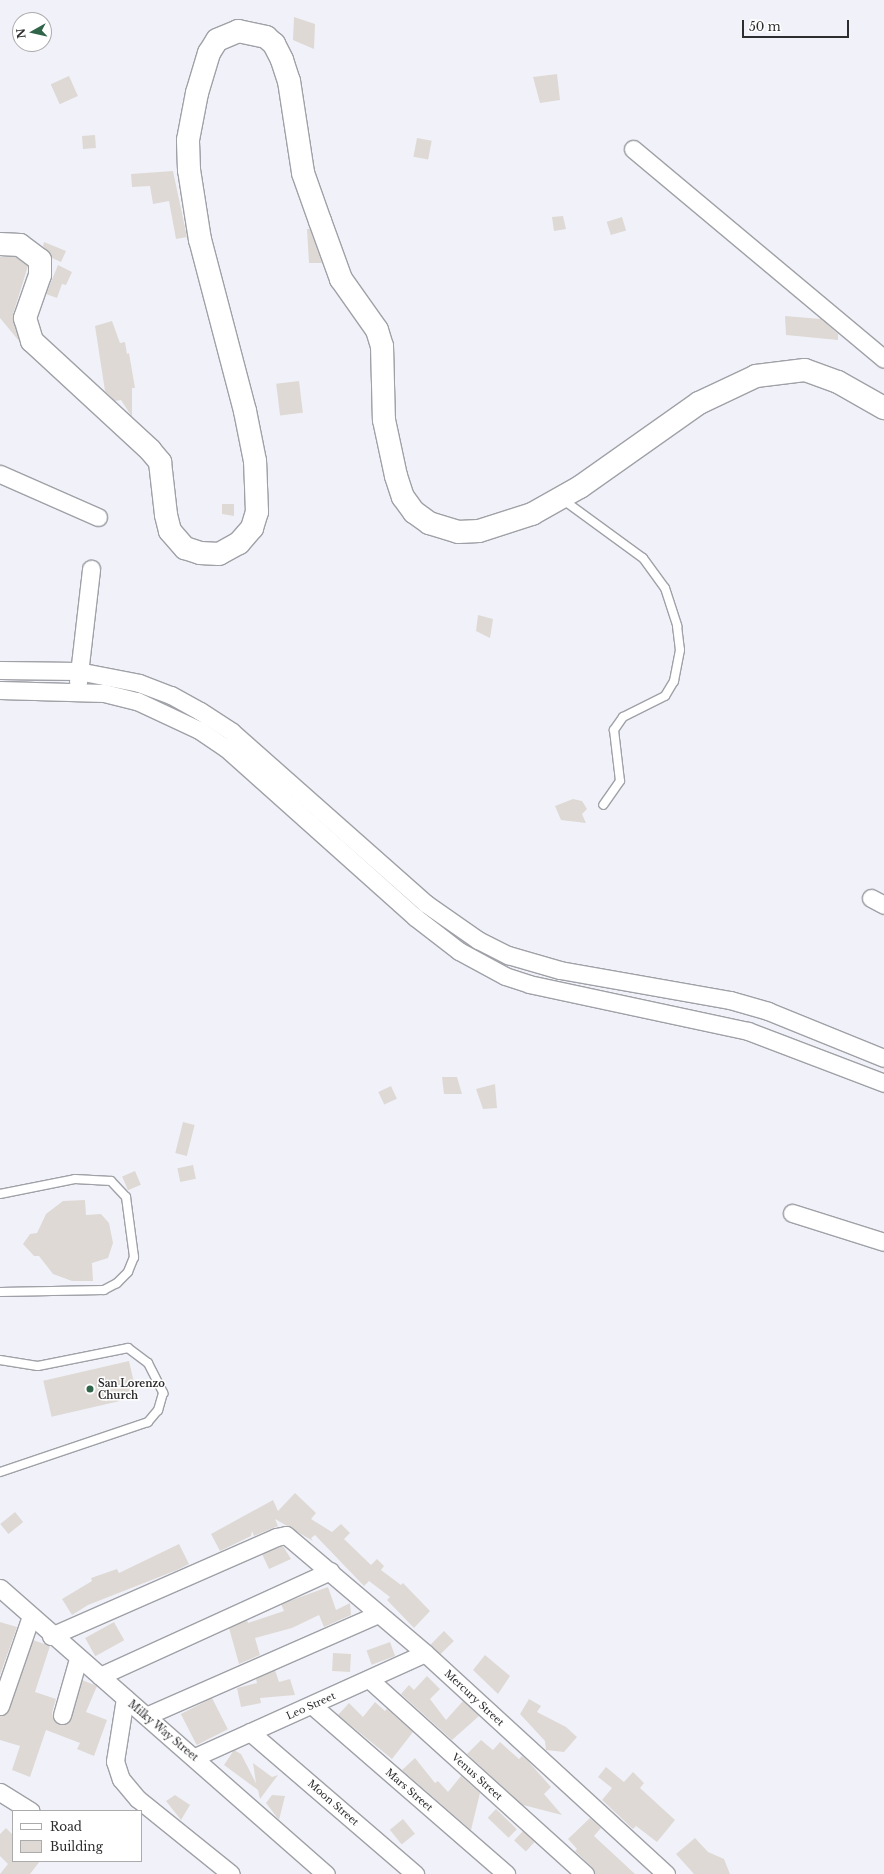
<!DOCTYPE html>
<style>
body{margin:0}
#map{position:relative;width:884px;height:1874px;overflow:hidden;background:#f1f2f9;font-family:"Libre Baskerville",serif}
div>[style]{position:absolute}
[style*='--x']{left:calc(var(--x)*1px);top:calc(var(--y)*1px);width:calc(var(--w)*1px);rotate:calc(var(--a)*1deg)}
.building>*{inset:0;background:#ded9d4;transform-origin:0 0}
.roads{filter:drop-shadow(1px 0 #9fa1a7) drop-shadow(-1px 0 #9fa1a7) drop-shadow(0 1px #9fa1a7) drop-shadow(0 -1px #9fa1a7)}
.service>*{height:8px;margin:-4px;padding:0 4px;transform-origin:4px;border-radius:4px;background:#fff}
.minor>*{height:17px;margin:-8.5px;padding:0 8.5px;transform-origin:8.5px;border-radius:8.5px;background:#fff}
.secondary>*{height:22px;margin:-11px;padding:0 11px;transform-origin:11px;border-radius:11px;background:#fff}
.dots>*{width:11px;height:11px;translate:-50% -50%;box-sizing:border-box;border:2px solid #fff;border-radius:50%}
span{translate:-50% -50%;white-space:nowrap;text-align:center;line-height:1.15;-webkit-text-stroke:3px #fff;paint-order:stroke}
.poi-label{font-size:10px;color:#2d2d30;font-weight:700}
.left{translate:0 -50%;text-align:left}
.street-label{font-size:10px;color:#2d2d30}
.legend{position:absolute;left:12px;top:1810px;width:130px;height:52px;box-sizing:border-box;background:#fff;border:1px solid #ababac;margin:0;padding:5px 7px;list-style:none;font-size:12px;color:#2d2d30}
.legend li{display:flex;align-items:center;gap:8px;height:20px}
.legend b{width:20px;border:1px solid #ababac}
.north{position:absolute;left:12px;top:12px;width:40px;height:40px;box-sizing:border-box;background:#fff;border:1px solid #ababac;border-radius:50%;rotate:262deg;font-size:11px;font-weight:700;line-height:16px;text-align:center;color:#2d2d30}
.north::after{content:'';display:block;margin:auto;width:14px;height:18px;background:#31654a;clip-path:polygon(50% 0,100% 100%,50% 72%,0 100%)}
.scale{position:absolute;left:742px;top:20px;width:107px;height:18px;box-sizing:border-box;border:2px solid #2d2d30;border-top:0;padding-left:5px;font-size:12px;line-height:14px;white-space:nowrap;color:#2d2d30;-webkit-text-stroke:3px #fff;paint-order:stroke}
</style>
<div id="map">
<div class="building">
<div style="clip-path:polygon(294px 17px,315px 24px,314px 49px,293px 40px)"></div>
<div style="clip-path:polygon(557px 74px,560px 100px,540px 103px,533px 77px)"></div>
<div style="left:69px;top:76px;width:22px;height:20px;rotate:66deg"></div>
<div style="left:95px;top:135px;width:13px;height:13px;rotate:86deg"></div>
<div style="left:417px;top:138px;width:15px;height:19px;rotate:11deg"></div>
<div style="clip-path:polygon(173px 171px,187px 237px,176px 239px,169px 201px,153px 204px,150px 186px,132px 187px,131px 174px)"></div>
<div style="clip-path:polygon(563px 216px,566px 229px,554px 231px,552px 217px)"></div>
<div style="left:622px;top:217px;width:14px;height:16px;rotate:73deg"></div>
<div style="clip-path:polygon(307px 229px,310px 229px,322px 263px,309px 263px)"></div>
<div style="clip-path:polygon(44px 242px,66px 251px,61px 262px,52px 258px,43px 246px)"></div>
<div style="clip-path:polygon(0 257px,16px 257px,28px 266px,13px 314px,19px 341px,0 318px)"></div>
<div style="clip-path:polygon(58px 265px,72px 272px,66px 285px,62px 284px,57px 298px,46px 294px)"></div>
<div style="clip-path:polygon(785px 316px,821px 319px,838px 334px,838px 340px,786px 335px)"></div>
<div style="clip-path:polygon(112px 321px,120px 343px,125px 342px,127px 354px,129px 353px,135px 388px,132px 388px,132px 417px,121px 400px,115px 401px,105px 391px,95px 326px)"></div>
<div style="left:299px;top:381px;width:32px;height:23px;rotate:83deg"></div>
<div style="clip-path:polygon(222px 504px,234px 504px,234px 516px,222px 514px)"></div>
<div style="clip-path:polygon(478px 615px,493px 619px,490px 638px,476px 631px)"></div>
<div style="clip-path:polygon(573px 799px,582px 801px,587px 809px,582px 814px,586px 823px,561px 820px,555px 806px)"></div>
<div style="clip-path:polygon(442px 1077px,457px 1077px,462px 1094px,444px 1094px)"></div>
<div style="clip-path:polygon(495px 1084px,497px 1108px,483px 1109px,476px 1089px)"></div>
<div style="left:391px;top:1086px;width:14px;height:14px;rotate:65deg"></div>
<div style="left:183px;top:1122px;width:12px;height:32px;rotate:14deg"></div>
<div style="left:193px;top:1165px;width:14px;height:16px;rotate:78deg"></div>
<div style="left:135px;top:1171px;width:15px;height:14px;rotate:67deg"></div>
<div style="clip-path:polygon(85px 1200px,86px 1215px,101px 1214px,109px 1223px,113px 1243px,108px 1258px,92px 1263px,93px 1281px,72px 1281px,53px 1274px,39px 1256px,34px 1256px,23px 1244px,30px 1234px,37px 1233px,46px 1214px,63px 1201px)"></div>
<div style="left:129px;top:1361px;width:37px;height:88px;rotate:77deg"></div>
<div style="clip-path:polygon(295px 1493px,316px 1513px,311px 1519px,332px 1532px,341px 1524px,350px 1533px,344px 1539px,371px 1565px,377px 1559px,384px 1566px,381px 1570px,401px 1585px,403px 1583px,430px 1611px,414px 1628px,387px 1600px,390px 1597px,369px 1581px,364px 1586px,315px 1535px,311px 1538px,313px 1541px,275px 1519px,278px 1526px,254px 1536px,252px 1531px,251px 1536px,220px 1551px,211px 1534px,273px 1500px,278px 1511px)"></div>
<div style="left:15px;top:1512px;width:13px;height:19px;rotate:51deg"></div>
<div style="clip-path:polygon(179px 1544px,189px 1564px,177px 1570px,88px 1605px,72px 1615px,62px 1599px,92px 1581px,91px 1578px,117px 1569px,119px 1573px)"></div>
<div style="clip-path:polygon(283px 1546px,291px 1559px,269px 1569px,262px 1554px)"></div>
<div style="clip-path:polygon(328px 1587px,336px 1610px,350px 1603px,351px 1615px,324px 1627px,319px 1615px,292px 1628px,255px 1638px,260px 1655px,239px 1664px,229px 1628px,247px 1620px,248px 1623px,284px 1611px,281px 1604px)"></div>
<div style="clip-path:polygon(0 1622px,17px 1627px,0 1675px)"></div>
<div style="left:114px;top:1622px;width:21px;height:33px;rotate:61deg"></div>
<div style="left:444px;top:1631px;width:14px;height:19px;rotate:45deg"></div>
<div style="clip-path:polygon(33px 1640px,50px 1646px,35px 1692px,56px 1699px,52px 1713px,55px 1722px,64px 1725px,69px 1722px,82px 1680px,97px 1686px,86px 1712px,107px 1720px,94px 1756px,77px 1749px,80px 1743px,46px 1730px,30px 1777px,12px 1770px,20px 1746px,0 1740px,0 1716px,9px 1709px)"></div>
<div style="left:390px;top:1642px;width:15px;height:25px;rotate:70deg"></div>
<div style="left:333px;top:1653px;width:18px;height:18px;rotate:3deg"></div>
<div style="clip-path:polygon(485px 1655px,510px 1676px,498px 1694px,473px 1670px)"></div>
<div style="clip-path:polygon(275px 1670px,279px 1682px,290px 1679px,295px 1695px,260px 1698px,261px 1703px,241px 1707px,237px 1688px,257px 1683px,256px 1679px)"></div>
<div style="clip-path:polygon(427px 1676px,440px 1689px,430px 1699px,446px 1720px,463px 1701px,479px 1716px,452px 1740px,401px 1694px,409px 1685px,414px 1690px)"></div>
<div style="left:212px;top:1698px;width:35px;height:35px;rotate:63deg"></div>
<div style="clip-path:polygon(529px 1699px,541px 1706px,537px 1712px,566px 1727px,577px 1737px,564px 1752px,546px 1750px,545px 1741px,520px 1714px)"></div>
<div style="clip-path:polygon(375px 1702px,385px 1711px,387px 1709px,413px 1732px,392px 1759px,338px 1715px,349px 1703px,363px 1717px)"></div>
<div style="clip-path:polygon(481px 1740px,493px 1750px,500px 1742px,519px 1759px,522px 1756px,528px 1761px,551px 1787px,544px 1794px,562px 1815px,523px 1805px,467px 1754px)"></div>
<div style="clip-path:polygon(234px 1750px,241px 1754px,256px 1783px,253px 1763px,272px 1777px,278px 1775px,260px 1799px,258px 1790px,224px 1765px)"></div>
<div style="clip-path:polygon(415px 1758px,435px 1783px,438px 1781px,448px 1792px,461px 1776px,480px 1793px,471px 1830px,402px 1770px)"></div>
<div style="clip-path:polygon(606px 1767px,624px 1782px,633px 1772px,644px 1783px,640px 1788px,675px 1820px,657px 1842px,636px 1826px,633px 1829px,602px 1800px,612px 1788px,598px 1777px)"></div>
<div style="clip-path:polygon(175px 1795px,190px 1805px,181px 1820px,166px 1801px)"></div>
<div style="clip-path:polygon(272px 1795px,285px 1796px,279px 1820px,266px 1803px)"></div>
<div style="left:496px;top:1809px;width:29px;height:12px;rotate:44deg"></div>
<div style="clip-path:polygon(590px 1818px,601px 1828px,594px 1836px,635px 1874px,595px 1874px,592px 1867px,575px 1851px,577px 1849px,568px 1839px)"></div>
<div style="left:403px;top:1819px;width:19px;height:17px;rotate:51deg"></div>
<div style="clip-path:polygon(6px 1828px,13px 1835px,13px 1861px,40px 1861px,30px 1874px,0 1874px,8px 1864px,0 1856px,0 1834px)"></div>
<div style="left:523px;top:1831px;width:16px;height:13px;rotate:43deg"></div>
<div style="clip-path:polygon(695px 1838px,708px 1852px,724px 1859px,730px 1874px,694px 1874px,676px 1854px)"></div>
</div>
<div class="roads">
<div class="service">
<div style="--x:562;--y:499;--w:100;--a:36.1"></div>
<div style="--x:643;--y:558;--w:37;--a:54"></div>
<div style="--x:665;--y:588;--w:40;--a:72"></div>
<div style="--x:677;--y:626;--w:24;--a:83"></div>
<div style="--x:680;--y:650;--w:32;--a:101"></div>
<div style="--x:674;--y:681;--w:17;--a:121"></div>
<div style="--x:665;--y:696;--w:47;--a:153.4"></div>
<div style="--x:623;--y:717;--w:16;--a:125"></div>
<div style="--x:614;--y:730;--w:51;--a:83.3"></div>
<div style="--x:620;--y:781;--w:29;--a:125"></div>
<div style="--x:0;--y:1194;--w:76;--a:-11.3"></div>
<div style="--x:75;--y:1179;--w:36;--a:3"></div>
<div style="--x:111;--y:1181;--w:22;--a:47"></div>
<div style="--x:126;--y:1197;--w:61;--a:82.4"></div>
<div style="--x:134;--y:1257;--w:16;--a:112"></div>
<div style="--x:128;--y:1272;--w:16;--a:135"></div>
<div style="--x:117;--y:1283;--w:15;--a:152"></div>
<div style="--x:104;--y:1290;--w:104;--a:178.9"></div>
<div style="--x:0;--y:1360;--w:38;--a:9"></div>
<div style="--x:38;--y:1366;--w:92;--a:-11.3"></div>
<div style="--x:128;--y:1348;--w:25;--a:37"></div>
<div style="--x:148;--y:1363;--w:34;--a:63"></div>
<div style="--x:163;--y:1393;--w:18;--a:106"></div>
<div style="--x:158;--y:1410;--w:16;--a:130"></div>
<div style="--x:148;--y:1422;--w:156;--a:161.3"></div>
</div>
<div class="minor">
<div style="--x:633;--y:149;--w:327;--a:39.9"></div>
<div style="--x:0;--y:474;--w:107;--a:23.7"></div>
<div style="--x:0;--y:670;--w:78;--a:0.7"></div>
<div style="--x:78;--y:671;--w:62;--a:11.1"></div>
<div style="--x:139;--y:683;--w:34;--a:21"></div>
<div style="--x:171;--y:695;--w:33;--a:29"></div>
<div style="--x:200;--y:711;--w:38;--a:33"></div>
<div style="--x:232;--y:732;--w:258;--a:41.5"></div>
<div style="--x:425;--y:903;--w:65;--a:34.9"></div>
<div style="--x:478;--y:940;--w:34;--a:27"></div>
<div style="--x:508;--y:955;--w:54;--a:16.1"></div>
<div style="--x:560;--y:970;--w:173;--a:10"></div>
<div style="--x:730;--y:1000;--w:40;--a:16"></div>
<div style="--x:768;--y:1011;--w:125;--a:22.1"></div>
<div style="--x:78;--y:682;--w:114;--a:-83.4"></div>
<div style="--x:0;--y:690;--w:104;--a:1.7"></div>
<div style="--x:104;--y:693;--w:34;--a:14"></div>
<div style="--x:137;--y:701;--w:68;--a:25.1"></div>
<div style="--x:199;--y:730;--w:32;--a:34"></div>
<div style="--x:226;--y:748;--w:254;--a:41.8"></div>
<div style="--x:415;--y:917;--w:56;--a:37.7"></div>
<div style="--x:459;--y:951;--w:52;--a:28.5"></div>
<div style="--x:505;--y:976;--w:25;--a:18"></div>
<div style="--x:529;--y:984;--w:224;--a:12.1"></div>
<div style="--x:748;--y:1031;--w:146;--a:20.9"></div>
<div style="--x:871;--y:898;--w:15;--a:28"></div>
<div style="--x:792;--y:1213;--w:96;--a:17.5"></div>
<div style="--x:0;--y:1588;--w:434;--a:41.3"></div>
<div style="--x:51;--y:1636;--w:246;--a:-23.7"></div>
<div style="--x:276;--y:1537;--w:10;--a:-11"></div>
<div style="--x:286;--y:1535;--w:182;--a:40.3"></div>
<div style="--x:425;--y:1653;--w:327;--a:42.5"></div>
<div style="--x:100;--y:1676;--w:253;--a:-24.5"></div>
<div style="--x:370;--y:1680;--w:290;--a:42.1"></div>
<div style="--x:125;--y:1698;--w:64;--a:99"></div>
<div style="--x:115;--y:1761;--w:19;--a:72"></div>
<div style="--x:121;--y:1779;--w:26;--a:50"></div>
<div style="--x:138;--y:1799;--w:119;--a:38.9"></div>
<div style="--x:0;--y:1706;--w:95;--a:-71"></div>
<div style="--x:313;--y:1706;--w:256;--a:41"></div>
<div style="--x:62;--y:1715;--w:58;--a:-74.1"></div>
<div style="--x:148;--y:1715;--w:251;--a:-23.7"></div>
<div style="--x:250;--y:1732;--w:218;--a:40.7"></div>
<div style="--x:195;--y:1757;--w:252;--a:-24.3"></div>
<div style="--x:0;--y:1792;--w:36;--a:32"></div>
</div>
<div class="secondary">
<div style="--x:0;--y:244;--w:20;--a:3"></div>
<div style="--x:20;--y:245;--w:25;--a:37"></div>
<div style="--x:40;--y:260;--w:15;--a:90"></div>
<div style="--x:40;--y:275;--w:46;--a:109.2"></div>
<div style="--x:25;--y:318;--w:24;--a:73"></div>
<div style="--x:32;--y:341;--w:161;--a:42.7"></div>
<div style="--x:150;--y:450;--w:16;--a:50"></div>
<div style="--x:160;--y:462;--w:53;--a:83.5"></div>
<div style="--x:166;--y:515;--w:16;--a:76"></div>
<div style="--x:170;--y:531;--w:23;--a:49"></div>
<div style="--x:185;--y:548;--w:16;--a:18"></div>
<div style="--x:200;--y:553;--w:19;--a:3"></div>
<div style="--x:219;--y:554;--w:23;--a:-29"></div>
<div style="--x:239;--y:543;--w:20;--a:-49"></div>
<div style="--x:252;--y:528;--w:17;--a:-73"></div>
<div style="--x:257;--y:512;--w:51;--a:-92.2"></div>
<div style="--x:255;--y:461;--w:51;--a:-101.3"></div>
<div style="--x:245;--y:411;--w:177;--a:-104.7"></div>
<div style="--x:200;--y:240;--w:71;--a:-98.9"></div>
<div style="--x:189;--y:170;--w:30;--a:-92"></div>
<div style="--x:188;--y:140;--w:48;--a:-79.2"></div>
<div style="--x:197;--y:93;--w:42;--a:-73.3"></div>
<div style="--x:209;--y:53;--w:15;--a:-58"></div>
<div style="--x:217;--y:40;--w:23;--a:-23"></div>
<div style="--x:238;--y:31;--w:29;--a:12"></div>
<div style="--x:266;--y:37;--w:11;--a:41"></div>
<div style="--x:274;--y:44;--w:18;--a:63"></div>
<div style="--x:282;--y:60;--w:22;--a:72"></div>
<div style="--x:289;--y:81;--w:93;--a:81.3"></div>
<div style="--x:303;--y:173;--w:51;--a:70.5"></div>
<div style="--x:320;--y:221;--w:62;--a:70.1"></div>
<div style="--x:341;--y:279;--w:62;--a:54.8"></div>
<div style="--x:377;--y:330;--w:17;--a:73"></div>
<div style="--x:382;--y:346;--w:74;--a:88.5"></div>
<div style="--x:384;--y:420;--w:57;--a:77.9"></div>
<div style="--x:396;--y:476;--w:22;--a:72"></div>
<div style="--x:403;--y:497;--w:19;--a:54"></div>
<div style="--x:414;--y:512;--w:19;--a:36"></div>
<div style="--x:429;--y:523;--w:30;--a:17"></div>
<div style="--x:458;--y:532;--w:21;--a:-3"></div>
<div style="--x:479;--y:531;--w:56;--a:-17.8"></div>
<div style="--x:532;--y:514;--w:55;--a:-29.4"></div>
<div style="--x:580;--y:487;--w:146;--a:-35.2"></div>
<div style="--x:699;--y:403;--w:63;--a:-25.3"></div>
<div style="--x:756;--y:376;--w:49;--a:-7"></div>
<div style="--x:805;--y:370;--w:35;--a:20"></div>
<div style="--x:838;--y:382;--w:53;--a:29.5"></div>
</div>
</div>
<div class="dots">
<div style="left:90px;top:1389px;background:#31654a"></div>
</div>
<div class="poi-label">
<span class="left" style="left:98px;top:1389px">San Lorenzo<br>Church</span>
</div>
<div class="street-label">
<span style="left:474px;top:1698px;rotate:43deg">Mercury Street</span>
<span style="left:311px;top:1706px;rotate:-24deg">Leo Street</span>
<span style="left:163px;top:1731px;rotate:40deg">Milky Way Street</span>
<span style="left:477px;top:1777px;rotate:42deg">Venus Street</span>
<span style="left:409px;top:1790px;rotate:41deg">Mars Street</span>
<span style="left:333px;top:1803px;rotate:41deg">Moon Street</span>
</div>
<ul class="legend">
<li><b style="height:5px;background:#fff"></b>Road</li>
<li><b style="height:11px;background:#ded9d4"></b>Building</li>
</ul>
<div class="north">N</div>
<div class="scale">50 m</div>
</div>
